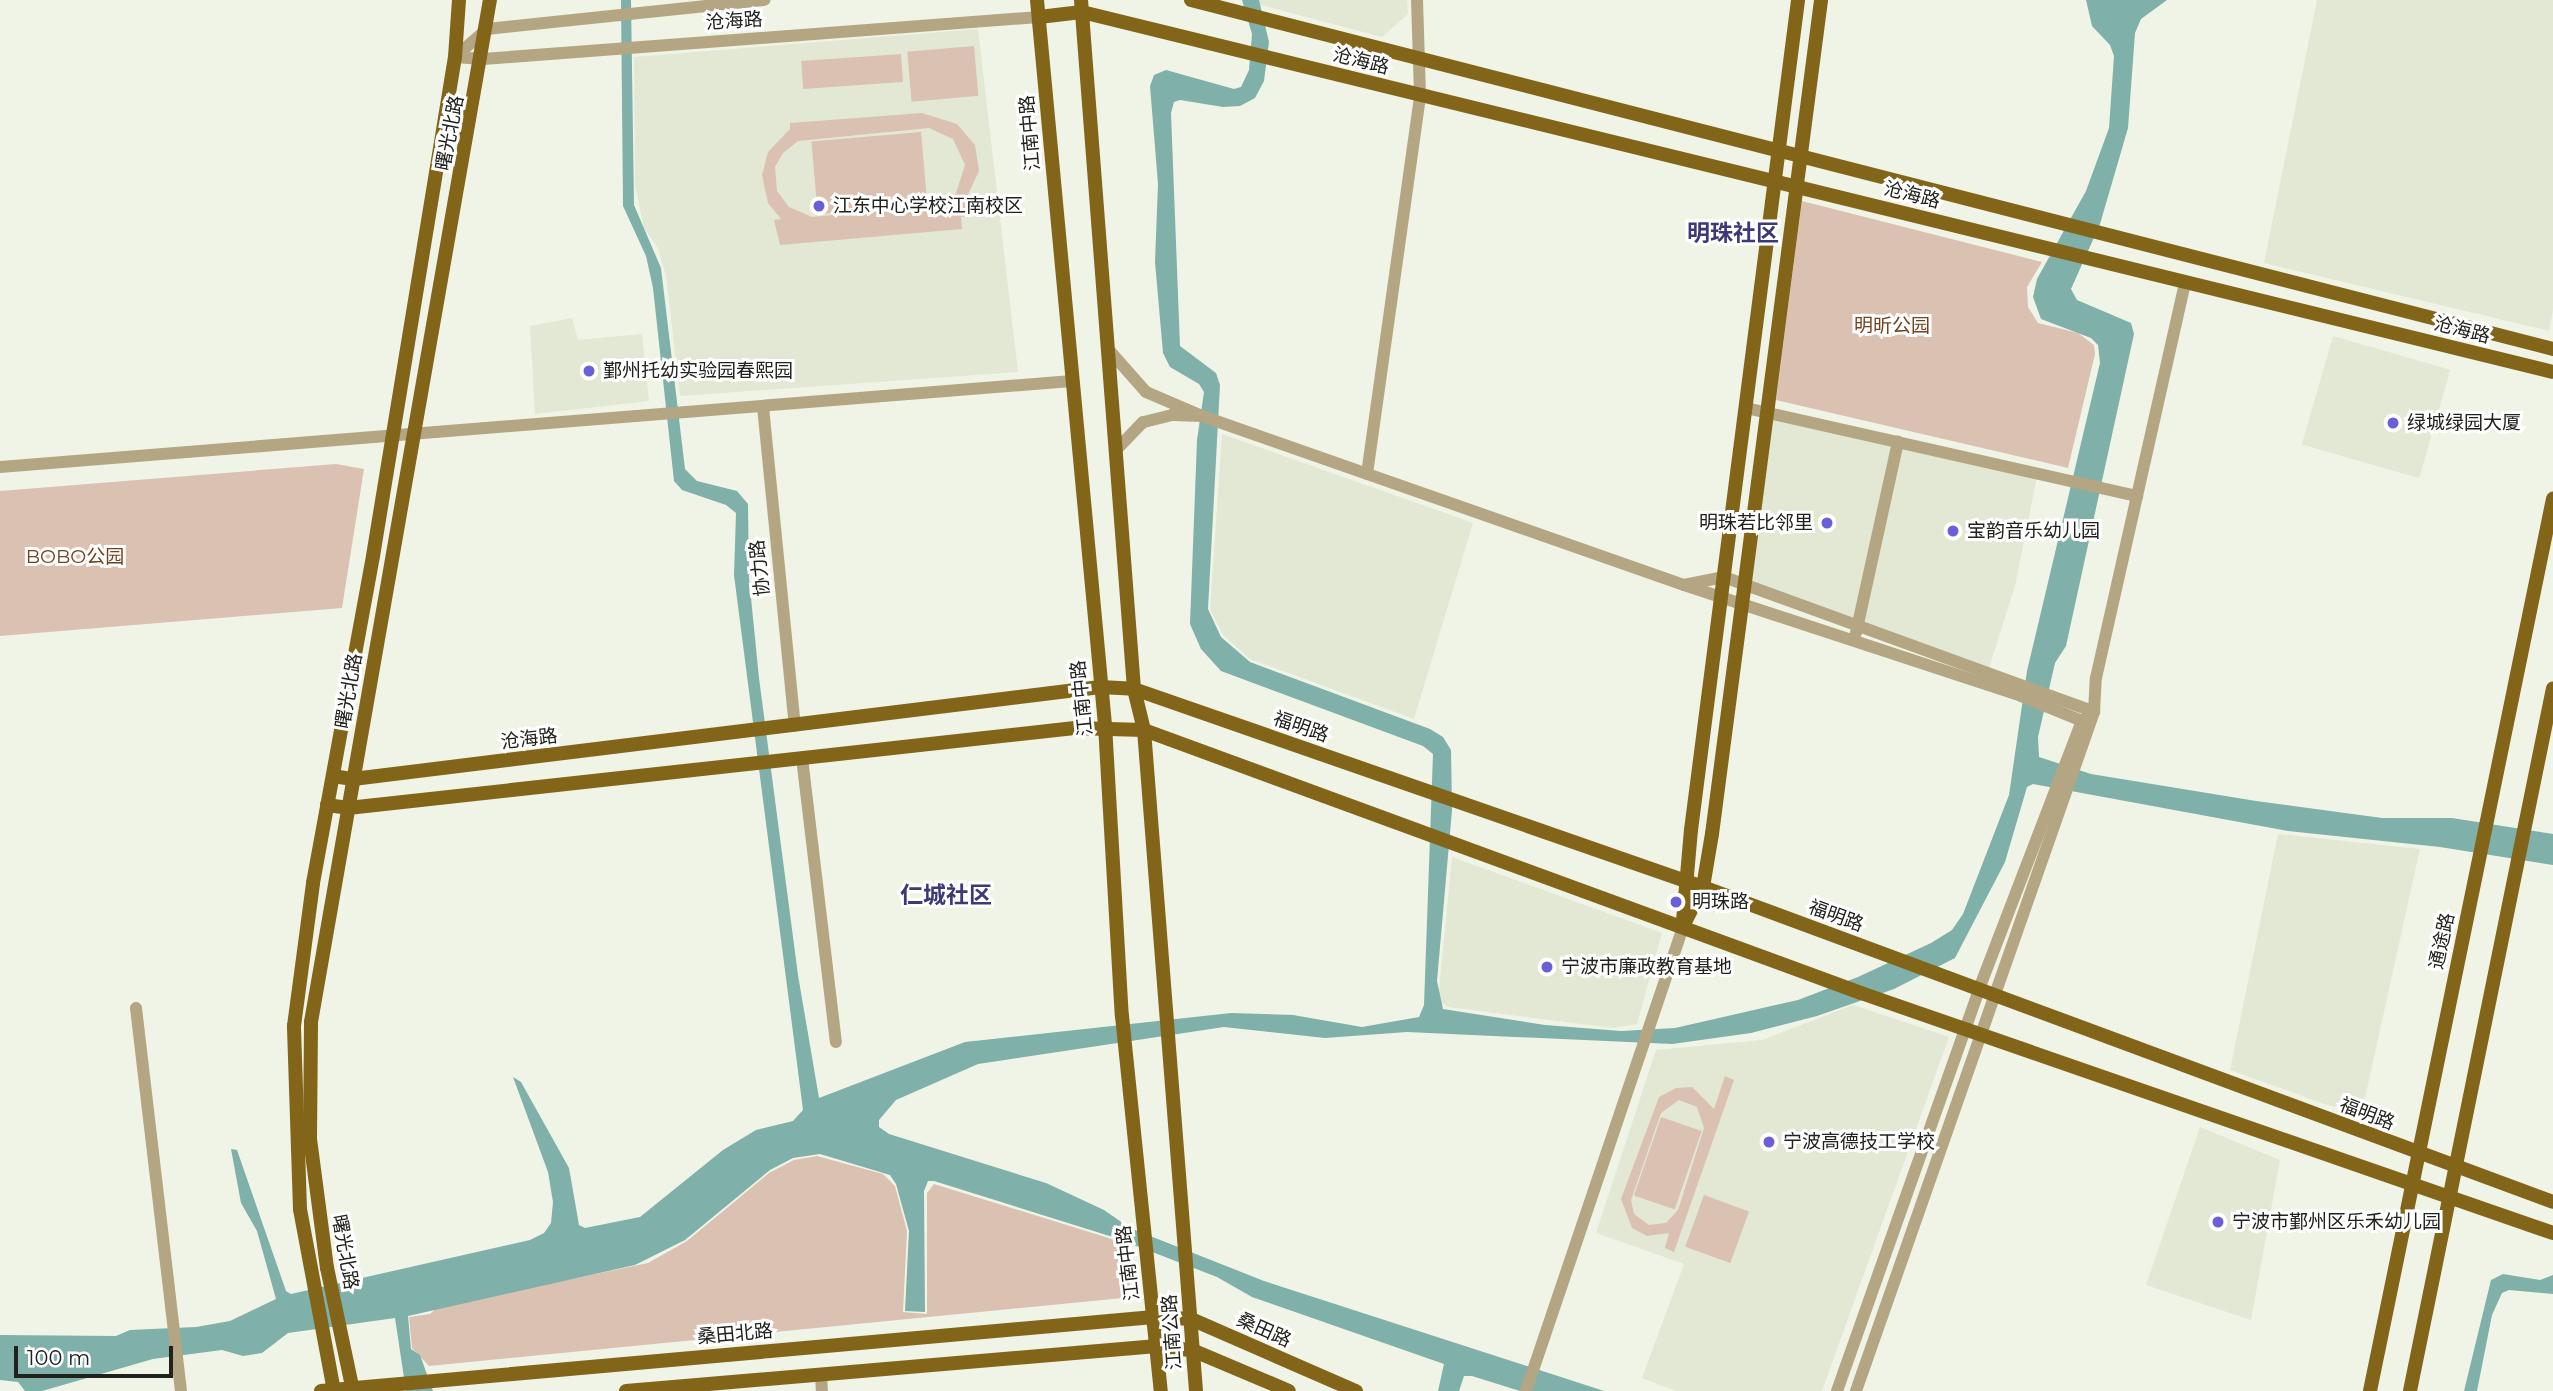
<!DOCTYPE html>
<meta charset="utf-8">
<style>
body{margin:0}
#map{position:relative;width:2553px;height:1391px;overflow:hidden;background:#f0f4e6;font-family:Montserrat,"Noto Sans SC",sans-serif}
div>[style]{position:absolute}
[style*='--x']{left:calc(var(--x)*1px);top:calc(var(--y)*1px);width:calc(var(--w)*1px);rotate:calc(var(--a)*1deg)}
.built>*{inset:0;background:#e2e8d3;transform-origin:0 0}
.green>*{inset:0;background:#dbc1b2;transform-origin:0 0}
.water>*{inset:0;background:#7fb0a9}
.minor>*{height:12px;margin:-6px;padding:0 6px;transform-origin:6px;border-radius:6px;background:#b5a683}
.major>*{height:14px;margin:-7px;padding:0 7px;transform-origin:7px;border-radius:7px;background:#826519}
.dots>*{width:19px;height:19px;translate:-50% -50%;box-sizing:border-box;border:4px solid #fff;border-radius:50%}
span{translate:-50% -50%;white-space:nowrap;text-align:center;line-height:1.15;-webkit-text-stroke:6px #fff;paint-order:stroke}
.street-label{font-size:19px;color:#21221d}
.poi-label{font-size:19px;color:#21221d}
.left{translate:0 -50%;text-align:left}
.right{translate:-100% -50%;text-align:right}
.park-label{font-size:19px;color:#73421e}
.quarter-label{font-size:23px;color:#3c3976;font-weight:700}
.scale{position:absolute;left:14px;top:1346px;width:159px;height:32px;box-sizing:border-box;border:4px solid #21221d;border-top:0;padding-left:9px;font-size:21px;line-height:24px;white-space:nowrap;color:#21221d;-webkit-text-stroke:5px #fff;paint-order:stroke}
</style>
<div id="map">
<div class="built">
<div style="clip-path:polygon(1242px 0,1407px 0,1408px 14px,1382px 37px)"></div>
<div style="clip-path:polygon(2317px 0,2553px 0,2553px 310px,2549px 331px,2264px 263px)"></div>
<div style="clip-path:polygon(978px 29px,1018px 372px,680px 396px,666px 276px,658px 248px,644px 228px,635px 185px,634px 57px)"></div>
<div style="clip-path:polygon(572px 318px,578px 340px,642px 334px,649px 401px,535px 414px,530px 326px)"></div>
<div style="left:2333px;top:336px;width:122px;height:113px;rotate:16deg"></div>
<div style="clip-path:polygon(1769px 415px,1893px 444px,1855px 620px,1750px 581px)"></div>
<div style="clip-path:polygon(1222px 434px,1473px 523px,1414px 719px,1250px 659px,1223px 635px,1210px 609px)"></div>
<div style="clip-path:polygon(1900px 444px,2037px 477px,2015px 586px,1989px 668px,1859px 623px)"></div>
<div style="clip-path:polygon(2278px 834px,2420px 849px,2365px 1098px,2333px 1107px,2230px 1070px)"></div>
<div style="clip-path:polygon(1452px 857px,1662px 933px,1637px 1024px,1613px 1028px,1448px 1007px,1438px 1000px)"></div>
<div style="clip-path:polygon(1853px 1005px,1949px 1037px,1822px 1391px,1676px 1391px,1642px 1378px,1684px 1264px,1596px 1233px,1656px 1050px,1762px 1040px)"></div>
<div style="clip-path:polygon(2200px 1127px,2280px 1160px,2251px 1320px,2146px 1285px)"></div>
</div>
<div class="green">
<div style="left:974px;top:46px;width:50px;height:67px;rotate:85deg"></div>
<div style="left:901px;top:54px;width:28px;height:100px;rotate:86deg"></div>
<div style="clip-path:polygon(evenodd,922px 113px,957px 124px,975px 145px,979px 171px,964px 203px,984px 202px,986px 214px,961px 217px,962px 229px,780px 245px,774px 220px,781px 219px,768px 203px,762px 175px,768px 152px,790px 129px,790px 123px,922px 113px,929px 128px,953px 139px,965px 165px,956px 193px,938px 205px,812px 217px,789px 207px,777px 191px,775px 167px,783px 153px,798px 141px,929px 128px)"></div>
<div style="left:921px;top:132px;width:73px;height:110px;rotate:85deg"></div>
<div style="clip-path:polygon(1802px 201px,2042px 262px,2027px 287px,2028px 307px,2038px 323px,2078px 333px,2094px 345px,2095px 354px,2068px 468px,1776px 400px)"></div>
<div style="clip-path:polygon(336px 464px,364px 469px,342px 608px,0 636px,0 491px)"></div>
<div style="clip-path:polygon(evenodd,1725px 1076px,1734px 1080px,1674px 1252px,1665px 1248px,1669px 1233px,1647px 1236px,1632px 1228px,1621px 1199px,1659px 1097px,1676px 1088px,1692px 1087px,1714px 1109px,1725px 1076px,1679px 1100px,1697px 1107px,1704px 1128px,1678px 1210px,1666px 1223px,1649px 1225px,1634px 1214px,1631px 1200px,1661px 1113px,1679px 1100px)"></div>
<div style="left:1661px;top:1117px;width:43px;height:83px;rotate:19deg"></div>
<div style="clip-path:polygon(817px 1156px,883px 1174px,895px 1186px,907px 1231px,903px 1312px,927px 1314px,927px 1193px,934px 1184px,1115px 1240px,1130px 1251px,1130px 1289px,1123px 1298px,429px 1366px,412px 1348px,409px 1317px,430px 1314px,438px 1307px,648px 1263px,687px 1241px,769px 1173px,794px 1160px)"></div>
<div style="left:1704px;top:1195px;width:48px;height:55px;rotate:20deg"></div>
</div>
<div class="water">
<div style="clip-path:polygon(621px 0,631px 0,634px 205px,661px 268px,685px 469px,697px 481px,737px 491px,748px 504px,749px 578px,759px 678px,798px 975px,819px 1098px,965px 1042px,1231px 1013px,1293px 1015px,1362px 1027px,1419px 1017px,1424px 1005px,1433px 754px,1423px 746px,1221px 671px,1201px 649px,1190px 624px,1197px 440px,1204px 392px,1199px 384px,1170px 367px,1163px 353px,1155px 262px,1158px 184px,1150px 86px,1154px 75px,1166px 70px,1234px 89px,1241px 87px,1249px 70px,1252px 34px,1242px 0,1259px 0,1269px 42px,1264px 81px,1255px 98px,1240px 106px,1223px 107px,1180px 100px,1174px 102px,1171px 113px,1180px 346px,1216px 373px,1220px 385px,1208px 609px,1221px 637px,1250px 662px,1430px 729px,1443px 737px,1451px 750px,1452px 810px,1437px 981px,1443px 1009px,1545px 1025px,1621px 1031px,1675px 1028px,1798px 1000px,1858px 977px,1931px 943px,1952px 930px,1963px 914px,2009px 795px,2027px 671px,2100px 363px,2098px 345px,2091px 338px,2041px 319px,2033px 297px,2037px 279px,2086px 191px,2109px 128px,2114px 56px,2110px 45px,2092px 26px,2086px 0,2167px 0,2141px 19px,2135px 33px,2128px 128px,2100px 224px,2071px 289px,2077px 300px,2131px 323px,2134px 334px,2066px 646px,2055px 663px,2038px 737px,2039px 757px,2091px 774px,2256px 801px,2382px 818px,2452px 818px,2553px 834px,2553px 865px,2440px 847px,2288px 831px,2033px 784px,2027px 787px,2005px 862px,1955px 958px,1894px 989px,1817px 1016px,1751px 1033px,1672px 1044px,1407px 1032px,1325px 1038px,1224px 1027px,978px 1064px,896px 1100px,879px 1120px,879px 1127px,889px 1134px,1046px 1183px,1104px 1210px,1130px 1228px,1264px 1281px,1604px 1391px,1520px 1391px,1472px 1376px,1464px 1376px,1459px 1391px,1438px 1391px,1444px 1364px,1252px 1297px,1217px 1277px,1116px 1238px,934px 1181px,928px 1181px,924px 1191px,925px 1312px,905px 1311px,909px 1231px,896px 1184px,890px 1175px,820px 1154px,793px 1158px,770px 1170px,685px 1240px,635px 1265px,408px 1316px,411px 1349px,420px 1355px,433px 1391px,406px 1391px,395px 1318px,288px 1333px,262px 1353px,243px 1356px,222px 1350px,153px 1359px,42px 1391px,25px 1391px,18px 1382px,0 1380px,0 1335px,116px 1336px,130px 1330px,196px 1327px,230px 1321px,276px 1299px,257px 1231px,241px 1203px,231px 1149px,237px 1150px,286px 1291px,291px 1294px,530px 1240px,544px 1233px,551px 1223px,553px 1202px,548px 1172px,513px 1077px,521px 1082px,569px 1168px,579px 1225px,585px 1228px,640px 1217px,723px 1150px,756px 1130px,793px 1121px,803px 1110px,734px 575px,736px 513px,726px 505px,682px 490px,674px 481px,653px 288px,646px 256px,623px 206px)"></div>
<div style="clip-path:polygon(2503px 1274px,2540px 1280px,2553px 1275px,2553px 1294px,2509px 1290px,2502px 1293px,2492px 1315px,2477px 1391px,2464px 1391px,2491px 1280px)"></div>
</div>
<div class="minor">
<div style="--x:455;--y:57;--w:28;--a:4"></div>
<div style="--x:483;--y:59;--w:558;--a:-4.32"></div>
<div style="--x:455;--y:57;--w:43;--a:-41.2"></div>
<div style="--x:487;--y:29;--w:279;--a:-6"></div>
<div style="--x:1108;--y:349;--w:57;--a:48.5"></div>
<div style="--x:1146;--y:392;--w:61;--a:23.2"></div>
<div style="--x:1202;--y:416;--w:30;--a:-178"></div>
<div style="--x:1172;--y:415;--w:30;--a:166"></div>
<div style="--x:1143;--y:422;--w:39;--a:134"></div>
<div style="--x:763;--y:407;--w:320;--a:84.3"></div>
<div style="--x:1746;--y:408;--w:401;--a:12.7"></div>
<div style="--x:1202;--y:416;--w:511;--a:19.32"></div>
<div style="--x:1684;--y:585;--w:355;--a:18.2"></div>
<div style="--x:2021;--y:696;--w:66;--a:22.3"></div>
<div style="--x:0;--y:467;--w:1075;--a:-4.59"></div>
<div style="--x:1367;--y:474;--w:383;--a:-82"></div>
<div style="--x:1420;--y:95;--w:95;--a:-91.8"></div>
<div style="--x:1684;--y:585;--w:41;--a:-11.3"></div>
<div style="--x:1724;--y:577;--w:394;--a:20"></div>
<div style="--x:2094;--y:712;--w:720;--a:109.32"></div>
<div style="--x:1856;--y:633;--w:196;--a:-77.6"></div>
<div style="--x:802;--y:758;--w:286;--a:83.2"></div>
<div style="--x:136;--y:1008;--w:386;--a:83.3"></div>
<div style="--x:821;--y:1374;--w:17;--a:87"></div>
<div style="--x:1526;--y:1391;--w:491;--a:-71.3"></div>
<div style="--x:1837;--y:1391;--w:426;--a:-70.5"></div>
<div style="--x:1979;--y:989;--w:287;--a:-69"></div>
<div style="--x:2082;--y:721;--w:15;--a:-37"></div>
<div style="--x:2094;--y:712;--w:34;--a:-87"></div>
<div style="--x:2096;--y:678;--w:406;--a:-77.3"></div>
</div>
<div class="major">
<div style="--x:1037;--y:0;--w:728;--a:84.64"></div>
<div style="--x:1105;--y:725;--w:291;--a:86.7"></div>
<div style="--x:1122;--y:1016;--w:377;--a:84.1"></div>
<div style="--x:1081;--y:0;--w:691;--a:85.6"></div>
<div style="--x:1134;--y:689;--w:42;--a:76.3"></div>
<div style="--x:1144;--y:730;--w:663;--a:85.5"></div>
<div style="--x:1191;--y:0;--w:1406;--a:14.37"></div>
<div style="--x:1039;--y:17;--w:43;--a:-6.6"></div>
<div style="--x:1082;--y:12;--w:1514;--a:13.75"></div>
<div style="--x:333;--y:776;--w:20;--a:9"></div>
<div style="--x:353;--y:779;--w:753;--a:-7.02"></div>
<div style="--x:1100;--y:687;--w:34;--a:3"></div>
<div style="--x:1134;--y:689;--w:602;--a:19.19"></div>
<div style="--x:1703;--y:887;--w:906;--a:20.33"></div>
<div style="--x:327;--y:805;--w:21;--a:8"></div>
<div style="--x:348;--y:808;--w:731;--a:-6.28"></div>
<div style="--x:1075;--y:728;--w:69;--a:1.7"></div>
<div style="--x:1144;--y:730;--w:764;--a:20.14"></div>
<div style="--x:1861;--y:993;--w:732;--a:19.13"></div>
<div style="--x:1683;--y:921;--w:91;--a:-85"></div>
<div style="--x:1691;--y:830;--w:837;--a:-82.65"></div>
<div style="--x:1683;--y:926;--w:44;--a:-62.9"></div>
<div style="--x:1703;--y:887;--w:54;--a:-80.4"></div>
<div style="--x:1712;--y:834;--w:841;--a:-82.55"></div>
<div style="--x:321;--y:1391;--w:836;--a:-5.08"></div>
<div style="--x:1154;--y:1317;--w:37;--a:3"></div>
<div style="--x:1191;--y:1319;--w:180;--a:23.6"></div>
<div style="--x:334;--y:1391;--w:185;--a:-100.6"></div>
<div style="--x:300;--y:1209;--w:183;--a:-91.9"></div>
<div style="--x:294;--y:1026;--w:144;--a:-82.4"></div>
<div style="--x:313;--y:883;--w:332;--a:-79.6"></div>
<div style="--x:373;--y:556;--w:506;--a:-80.67"></div>
<div style="--x:455;--y:57;--w:57;--a:-86"></div>
<div style="--x:353;--y:1391;--w:126;--a:-101.9"></div>
<div style="--x:327;--y:1268;--w:130;--a:-97.5"></div>
<div style="--x:310;--y:1139;--w:117;--a:-89.5"></div>
<div style="--x:311;--y:1022;--w:1038;--a:-80.07"></div>
<div style="--x:626;--y:1391;--w:533;--a:-4.84"></div>
<div style="--x:1157;--y:1346;--w:35;--a:7"></div>
<div style="--x:1192;--y:1350;--w:105;--a:22.9"></div>
<div style="--x:2370;--y:1391;--w:911;--a:-78.41"></div>
<div style="--x:2410;--y:1391;--w:717;--a:-78.5"></div>
</div>
<div class="dots">
<div style="left:819px;top:206px;background:#6a5fd9"></div>
<div style="left:589px;top:371px;background:#6a5fd9"></div>
<div style="left:2393px;top:423px;background:#6a5fd9"></div>
<div style="left:1827px;top:523px;background:#6a5fd9"></div>
<div style="left:1953px;top:531px;background:#6a5fd9"></div>
<div style="left:1676px;top:902px;background:#6a5fd9"></div>
<div style="left:1547px;top:967px;background:#6a5fd9"></div>
<div style="left:1769px;top:1142px;background:#6a5fd9"></div>
<div style="left:2218px;top:1222px;background:#6a5fd9"></div>
</div>
<div class="street-label">
<span style="left:734px;top:21px;rotate:-4deg">沧海路</span>
<span style="left:1361px;top:61px;rotate:14deg">沧海路</span>
<span style="left:450px;top:133px;rotate:-79deg">曙光北路</span>
<span style="left:1030px;top:133px;rotate:-95deg">江南中路</span>
<span style="left:1912px;top:195px;rotate:14deg">沧海路</span>
<span style="left:2462px;top:330px;rotate:14deg">沧海路</span>
<span style="left:760px;top:568px;rotate:-96deg">协力路</span>
<span style="left:349px;top:691px;rotate:-80deg">曙光北路</span>
<span style="left:1082px;top:698px;rotate:-96deg">江南中路</span>
<span style="left:1301px;top:727px;rotate:19deg">福明路</span>
<span style="left:529px;top:739px;rotate:-7deg">沧海路</span>
<span style="left:1836px;top:916px;rotate:20deg">福明路</span>
<span style="left:2442px;top:941px;rotate:-78deg">通途路</span>
<span style="left:2367px;top:1114px;rotate:21deg">福明路</span>
<span style="left:345px;top:1252px;rotate:80deg">曙光北路</span>
<span style="left:1128px;top:1263px;rotate:-97deg">江南中路</span>
<span style="left:1264px;top:1330px;rotate:24deg">桑田路</span>
<span style="left:1172px;top:1332px;rotate:-94deg">江南公路</span>
<span style="left:735px;top:1334px;rotate:-5deg">桑田北路</span>
</div>
<div class="poi-label">
<span class="left" style="left:833px;top:206px">江东中心学校江南校区</span>
<span class="left" style="left:603px;top:371px">鄞州托幼实验园春熙园</span>
<span class="left" style="left:2407px;top:423px">绿城绿园大厦</span>
<span class="right" style="left:1813px;top:523px">明珠若比邻里</span>
<span class="left" style="left:1967px;top:531px">宝韵音乐幼儿园</span>
<span class="left" style="left:1692px;top:902px">明珠路</span>
<span class="left" style="left:1561px;top:967px">宁波市廉政教育基地</span>
<span class="left" style="left:1783px;top:1142px">宁波高德技工学校</span>
<span class="left" style="left:2232px;top:1222px">宁波市鄞州区乐禾幼儿园</span>
</div>
<div class="park-label">
<span style="left:1892px;top:326px">明昕公园</span>
<span style="left:75px;top:557px">BOBO公园</span>
</div>
<div class="quarter-label">
<span style="left:1733px;top:233px">明珠社区</span>
<span style="left:946px;top:895px">仁城社区</span>
</div>
<div class="scale">100 m</div>
</div>
